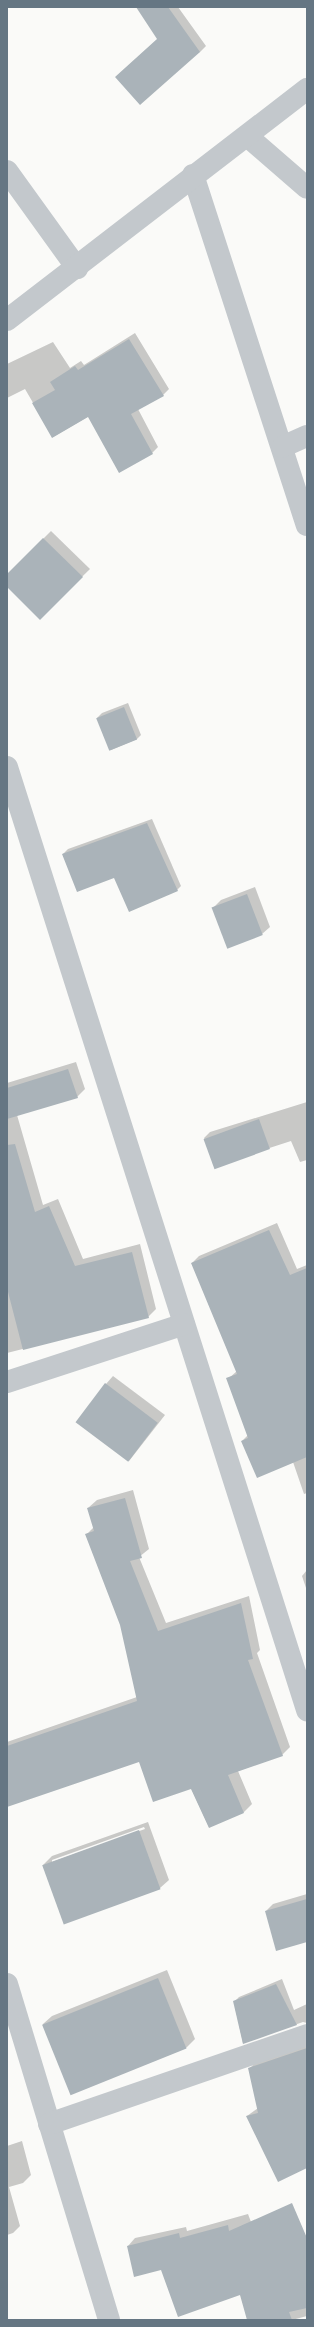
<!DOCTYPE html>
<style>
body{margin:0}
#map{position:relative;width:314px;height:2327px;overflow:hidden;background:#fafaf8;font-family:"PT Sans",sans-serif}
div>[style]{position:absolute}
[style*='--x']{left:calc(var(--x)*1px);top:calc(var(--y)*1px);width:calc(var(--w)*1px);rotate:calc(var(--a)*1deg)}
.shadow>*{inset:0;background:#0003}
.building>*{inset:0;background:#aab3b9;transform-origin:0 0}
.street>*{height:22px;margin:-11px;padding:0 11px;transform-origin:11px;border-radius:11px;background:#c3c8cc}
span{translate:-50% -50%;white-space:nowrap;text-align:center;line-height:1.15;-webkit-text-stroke:4px #fff;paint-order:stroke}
.frame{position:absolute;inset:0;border:8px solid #657683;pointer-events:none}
</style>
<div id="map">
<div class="shadow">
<div style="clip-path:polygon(137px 7px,178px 7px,206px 46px,200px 52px,116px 77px,158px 39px)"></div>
<div style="clip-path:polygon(135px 333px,169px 389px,163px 395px,138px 409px,158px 447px,152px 453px,89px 416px,53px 437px,25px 389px,7px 398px,7px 364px,53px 342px,70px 368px,81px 361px,84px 365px)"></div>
<div style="clip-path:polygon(51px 531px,90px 569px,40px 618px,7px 586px,7px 575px)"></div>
<div style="clip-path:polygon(128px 703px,141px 735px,137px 739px,111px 750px,97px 718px,102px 713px)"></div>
<div style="clip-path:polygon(152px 819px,181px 886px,177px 890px,115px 877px,63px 854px,68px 849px)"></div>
<div style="clip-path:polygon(255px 887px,270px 927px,262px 934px,213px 908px,221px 900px)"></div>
<div style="clip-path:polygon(76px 1062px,85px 1089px,77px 1097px,17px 1115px,43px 1205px,58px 1199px,83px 1259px,140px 1244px,156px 1309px,148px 1317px,7px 1353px,7px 1083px)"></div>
<div style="clip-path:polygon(307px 1102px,307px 1160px,300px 1162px,291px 1141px,214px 1166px,204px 1138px,210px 1132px)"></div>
<div style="clip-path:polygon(277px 1223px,297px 1269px,307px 1265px,307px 1493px,304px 1494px,293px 1462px,242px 1441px,248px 1435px,228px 1379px,237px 1371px,192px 1263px,199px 1256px)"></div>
<div style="clip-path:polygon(113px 1376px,165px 1415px,129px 1461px,106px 1384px)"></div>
<div style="clip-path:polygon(133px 1490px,149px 1549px,139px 1557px,166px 1623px,249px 1596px,260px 1650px,257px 1653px,290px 1747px,282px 1755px,238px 1771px,252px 1804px,244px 1812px,209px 1827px,191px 1788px,139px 1761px,7px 1806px,7px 1742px,137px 1697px,121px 1624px,86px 1535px,94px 1527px,88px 1508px,97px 1500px)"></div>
<div style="clip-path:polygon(307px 1570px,307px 1591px,302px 1576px)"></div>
<div style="clip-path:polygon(evenodd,148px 1822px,169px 1880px,160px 1888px,43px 1865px,52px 1856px,148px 1822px,144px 1827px,145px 1829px,52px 1862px,52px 1860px,144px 1827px)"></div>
<div style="clip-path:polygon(307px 1894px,307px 1941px,266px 1911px,273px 1904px)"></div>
<div style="clip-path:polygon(167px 1970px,195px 2039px,186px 2048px,71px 2094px,43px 2024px,52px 2016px)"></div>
<div style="clip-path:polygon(282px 1979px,294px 2010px,307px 2004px,307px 2023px,303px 2022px,243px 2043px,234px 2002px,239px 1997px)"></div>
<div style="clip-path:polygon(307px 2044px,307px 2167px,247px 2116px,258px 2108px,249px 2069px,257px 2061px)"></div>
<div style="clip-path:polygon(22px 2141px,31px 2175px,23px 2183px,9px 2187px,20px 2226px,13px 2233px,7px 2235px,7px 2146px)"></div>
<div style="clip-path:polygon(248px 2214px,251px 2222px,162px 2269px,128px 2246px,135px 2238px,186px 2227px,187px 2231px)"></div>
<div style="clip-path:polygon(307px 2238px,307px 2316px,292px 2320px,248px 2320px,240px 2293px,176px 2280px)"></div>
</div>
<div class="building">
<div style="clip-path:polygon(136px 7px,168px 7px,200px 52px,140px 105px,115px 77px,157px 39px)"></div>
<div style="clip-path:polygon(129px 339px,164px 396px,131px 414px,153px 454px,119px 473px,88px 417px,52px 438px,32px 403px,55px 390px,50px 382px,75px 366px,78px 370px)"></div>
<div style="clip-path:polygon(43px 538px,83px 577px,40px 620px,7px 587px,7px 574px)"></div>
<div style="left:124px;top:707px;width:35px;height:30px;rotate:68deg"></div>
<div style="clip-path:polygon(147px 823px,178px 891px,129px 912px,114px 878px,77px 892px,62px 854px)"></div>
<div style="left:247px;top:894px;width:44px;height:38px;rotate:69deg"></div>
<div style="clip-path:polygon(68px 1069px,78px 1098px,7px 1119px,7px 1088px)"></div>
<div style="left:259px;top:1119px;width:32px;height:59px;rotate:70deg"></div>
<div style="clip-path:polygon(15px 1144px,35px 1212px,49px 1206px,75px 1266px,132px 1252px,149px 1318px,23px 1350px,7px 1288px,7px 1145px)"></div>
<div style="clip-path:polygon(269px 1230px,290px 1275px,307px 1268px,307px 1457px,257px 1478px,241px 1441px,248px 1438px,226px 1378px,237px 1374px,191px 1263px)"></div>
<div style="left:105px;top:1383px;width:66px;height:49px;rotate:37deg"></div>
<div style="clip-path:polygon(125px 1498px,142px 1558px,130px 1561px,158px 1631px,241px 1603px,253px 1659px,248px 1660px,283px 1756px,228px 1775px,244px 1813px,209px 1828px,191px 1789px,153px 1802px,139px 1762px,7px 1807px,7px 1746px,137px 1701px,120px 1625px,85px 1534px,94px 1531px,87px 1508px)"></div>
<div style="left:139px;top:1830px;width:63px;height:103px;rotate:70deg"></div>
<div style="clip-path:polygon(307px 1899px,307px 1942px,276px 1951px,265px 1911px)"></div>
<div style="left:158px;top:1978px;width:76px;height:125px;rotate:68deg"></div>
<div style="clip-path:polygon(276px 1984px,297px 2025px,243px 2044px,233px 2001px)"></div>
<div style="clip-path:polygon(307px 2048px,307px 2168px,278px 2182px,246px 2116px,258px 2113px,248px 2068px)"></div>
<div style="clip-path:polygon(292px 2203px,307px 2238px,307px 2308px,289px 2312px,292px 2320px,247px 2320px,240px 2295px,178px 2317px,161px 2270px,134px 2277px,127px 2246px,179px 2233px,180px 2238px,228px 2225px,229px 2231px)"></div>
</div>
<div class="street">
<div style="--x:247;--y:136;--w:79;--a:40.9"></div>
<div style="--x:7;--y:171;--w:120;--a:54.2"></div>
<div style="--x:193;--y:175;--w:368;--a:72"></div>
<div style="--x:7;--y:320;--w:379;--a:-37.6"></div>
<div style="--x:282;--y:447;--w:27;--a:-24"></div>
<div style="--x:7;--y:767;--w:990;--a:72.35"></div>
<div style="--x:7;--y:1382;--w:186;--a:-18.1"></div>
<div style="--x:7;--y:1984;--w:351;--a:73.1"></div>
<div style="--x:49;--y:2124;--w:273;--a:-19"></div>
</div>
<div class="frame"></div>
</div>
